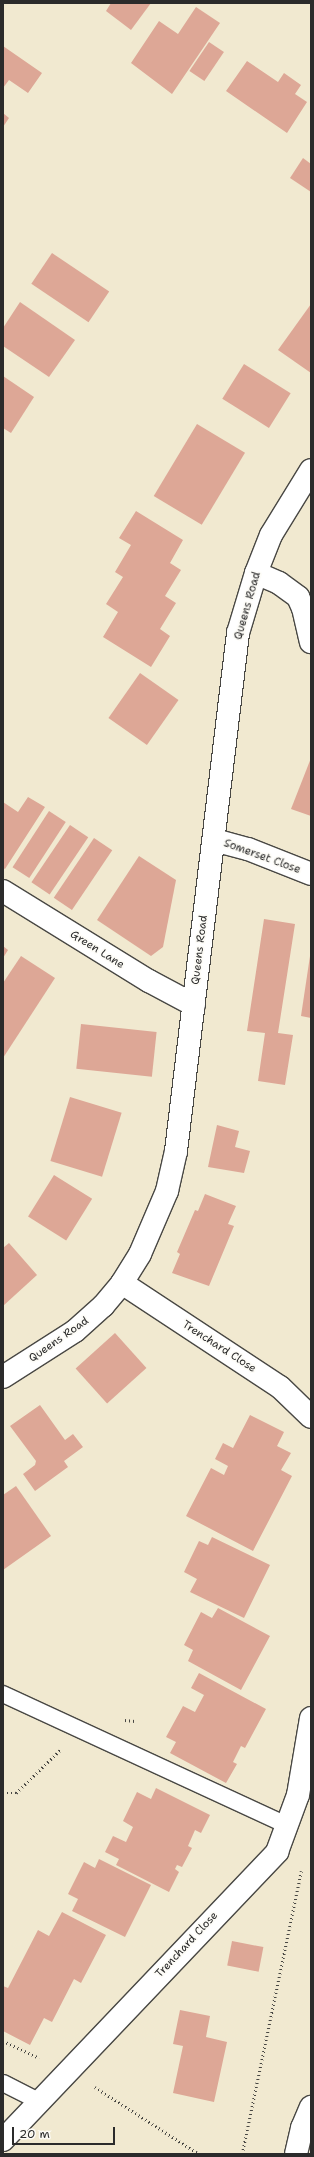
<!DOCTYPE html>
<style>
body{margin:0}
#map{position:relative;width:314px;height:2157px;overflow:hidden;background:#f1e9d0;font-family:"Shantell Sans",sans-serif}
div>[style]{position:absolute}
[style*='--x']{left:calc(var(--x)*1px);top:calc(var(--y)*1px);width:calc(var(--w)*1px);rotate:calc(var(--a)*1deg)}
.building>*{inset:0;background:#dda796;transform-origin:0 0}
.path>*{height:2.5px;margin-top:-1.25px;transform-origin:0;background:repeating-linear-gradient(90deg,#494844 0 1px,transparent 0 4px)}
.roads{filter:drop-shadow(1px 0 #494844) drop-shadow(-1px 0 #494844) drop-shadow(0 1px #494844) drop-shadow(0 -1px #494844)}
.service>*{height:16px;margin:-8px;padding:0 8px;transform-origin:8px;border-radius:8px;background:#fff}
.minor>*{height:22px;margin:-11px;padding:0 11px;transform-origin:11px;border-radius:11px;background:#fff}
.tertiary>*{height:22px;margin:-11px;padding:0 11px;transform-origin:11px;border-radius:11px;background:#fff}
.primary>*{height:22px;margin:-11px;padding:0 11px;transform-origin:11px;border-radius:11px;background:#fff}
span{translate:-50% -50%;white-space:nowrap;text-align:center;line-height:1.15;-webkit-text-stroke:3.5px #fdfcf7;paint-order:stroke}
.street-label{font-size:11px;color:#2b2b2b}
.frame{position:absolute;inset:0;border:4px solid #2b2b2b;pointer-events:none}
.scale{position:absolute;left:12px;top:2127px;width:103px;height:18px;box-sizing:border-box;border:2px solid #2b2b2b;border-top:0;padding-left:5px;font-size:12px;line-height:14px;white-space:nowrap;color:#2b2b2b;-webkit-text-stroke:3px #fdfcf7;paint-order:stroke}
</style>
<div id="map">
<div class="building">
<div style="clip-path:polygon(111px 3px,151px 3px,131px 30px,106px 11px)"></div>
<div style="clip-path:polygon(196px 7px,220px 23px,172px 94px,131px 63px,159px 21px,178px 34px)"></div>
<div style="left:209px;top:42px;width:18px;height:35px;rotate:34deg"></div>
<div style="clip-path:polygon(3px 46px,42px 73px,28px 93px,9px 80px,3px 88px)"></div>
<div style="clip-path:polygon(247px 61px,278px 82px,284px 73px,301px 85px,295px 94px,307px 102px,287px 133px,226px 91px)"></div>
<div style="clip-path:polygon(3px 113px,9px 118px,3px 127px)"></div>
<div style="clip-path:polygon(303px 158px,311px 164px,311px 192px,290px 178px)"></div>
<div style="left:52px;top:253px;width:69px;height:37px;rotate:34deg"></div>
<div style="clip-path:polygon(20px 302px,75px 340px,49px 377px,3px 346px,3px 328px)"></div>
<div style="clip-path:polygon(311px 304px,311px 373px,278px 350px)"></div>
<div style="left:244px;top:364px;width:55px;height:41px;rotate:32deg"></div>
<div style="clip-path:polygon(3px 376px,34px 397px,11px 433px,3px 428px)"></div>
<div style="left:197px;top:424px;width:56px;height:84px;rotate:31deg"></div>
<div style="clip-path:polygon(136px 511px,183px 540px,170px 563px,181px 570px,165px 596px,176px 603px,160px 629px,170px 636px,151px 667px,103px 637px,118px 612px,106px 604px,123px 577px,115px 572px,131px 545px,119px 538px)"></div>
<div style="left:140px;top:673px;width:47px;height:55px;rotate:35deg"></div>
<div style="clip-path:polygon(311px 758px,311px 816px,291px 809px)"></div>
<div style="clip-path:polygon(28px 797px,45px 807px,5px 869px,3px 868px,3px 802px,18px 812px)"></div>
<div style="left:49px;top:811px;width:20px;height:67px;rotate:33deg"></div>
<div style="left:70px;top:825px;width:22px;height:69px;rotate:34deg"></div>
<div style="left:94px;top:838px;width:22px;height:72px;rotate:34deg"></div>
<div style="clip-path:polygon(139px 856px,176px 880px,163px 947px,151px 956px,97px 920px)"></div>
<div style="clip-path:polygon(264px 919px,295px 924px,278px 1033px,293px 1035px,285px 1085px,258px 1081px,265px 1033px,247px 1031px)"></div>
<div style="clip-path:polygon(3px 946px,8px 950px,3px 958px)"></div>
<div style="clip-path:polygon(21px 956px,55px 978px,3px 1058px,3px 983px)"></div>
<div style="clip-path:polygon(310px 956px,311px 956px,311px 1018px,301px 1016px)"></div>
<div style="left:81px;top:1024px;width:76px;height:45px;rotate:6deg"></div>
<div style="left:70px;top:1097px;width:54px;height:67px;rotate:17deg"></div>
<div style="clip-path:polygon(217px 1125px,239px 1131px,235px 1147px,250px 1151px,244px 1173px,208px 1167px)"></div>
<div style="left:54px;top:1175px;width:45px;height:49px;rotate:32deg"></div>
<div style="clip-path:polygon(205px 1194px,236px 1206px,228px 1224px,234px 1226px,209px 1286px,172px 1273px,180px 1254px,177px 1252px,195px 1210px,198px 1211px)"></div>
<div style="clip-path:polygon(9px 1243px,37px 1275px,3px 1306px,3px 1248px)"></div>
<div style="left:115px;top:1333px;width:47px;height:53px;rotate:48deg"></div>
<div style="clip-path:polygon(40px 1405px,65px 1440px,73px 1434px,83px 1447px,64px 1461px,68px 1467px,35px 1491px,23px 1474px,35px 1465px,36px 1461px,10px 1426px)"></div>
<div style="clip-path:polygon(250px 1415px,284px 1432px,277px 1446px,291px 1453px,281px 1470px,292px 1476px,253px 1551px,186px 1516px,211px 1468px,224px 1475px,228px 1466px,215px 1459px,223px 1443px,233px 1448px)"></div>
<div style="clip-path:polygon(16px 1486px,51px 1536px,3px 1570px,3px 1495px)"></div>
<div style="clip-path:polygon(212px 1537px,270px 1565px,244px 1618px,190px 1592px,197px 1579px,184px 1572px,199px 1541px,208px 1545px)"></div>
<div style="clip-path:polygon(218px 1608px,270px 1636px,241px 1690px,188px 1661px,193px 1650px,184px 1645px,201px 1612px,212px 1618px)"></div>
<div style="clip-path:polygon(199px 1673px,266px 1709px,245px 1748px,241px 1746px,233px 1762px,237px 1764px,226px 1783px,170px 1753px,176px 1742px,166px 1737px,183px 1706px,195px 1712px,204px 1695px,191px 1688px)"></div>
<div style="clip-path:polygon(156px 1788px,210px 1815px,201px 1833px,195px 1830px,188px 1846px,192px 1848px,182px 1867px,177px 1865px,175px 1869px,179px 1872px,169px 1892px,116px 1865px,119px 1859px,105px 1852px,113px 1836px,126px 1842px,133px 1827px,123px 1821px,137px 1792px,151px 1799px)"></div>
<div style="clip-path:polygon(99px 1859px,151px 1885px,125px 1937px,72px 1911px,78px 1899px,68px 1894px,84px 1862px,95px 1868px)"></div>
<div style="clip-path:polygon(62px 1912px,106px 1935px,81px 1983px,74px 1979px,52px 2022px,44px 2018px,30px 2045px,3px 2031px,3px 1986px,8px 1988px,38px 1930px,49px 1936px)"></div>
<div style="left:232px;top:1941px;width:32px;height:25px;rotate:11deg"></div>
<div style="clip-path:polygon(180px 2010px,210px 2016px,206px 2037px,227px 2042px,214px 2102px,173px 2093px,183px 2046px,173px 2044px)"></div>
</div>
<div class="path">
<div style="--x:125;--y:1720;--w:10;--a:6"></div>
<div style="--x:3;--y:1793;--w:13;--a:0"></div>
<div style="--x:16;--y:1793;--w:62;--a:-44.3"></div>
<div style="--x:3;--y:2041;--w:40;--a:25"></div>
<div style="--x:95;--y:2087;--w:124;--a:32.8"></div>
<div style="--x:242;--y:2154;--w:289;--a:-78.2"></div>
</div>
<div class="roads">
<div class="service">
<div style="--x:3;--y:1694;--w:312;--a:24.8"></div>
<div style="--x:3;--y:2083;--w:39;--a:27"></div>
</div>
<div class="minor">
<div style="--x:256;--y:573;--w:25;--a:23"></div>
<div style="--x:279;--y:583;--w:24;--a:36"></div>
<div style="--x:298;--y:597;--w:12;--a:66"></div>
<div style="--x:303;--y:608;--w:35;--a:77"></div>
<div style="--x:214;--y:840;--w:35;--a:15"></div>
<div style="--x:248;--y:849;--w:68;--a:21.6"></div>
<div style="--x:3;--y:891;--w:172;--a:31.7"></div>
<div style="--x:149;--y:981;--w:51;--a:28.1"></div>
<div style="--x:122;--y:1283;--w:189;--a:33.4"></div>
<div style="--x:280;--y:1387;--w:43;--a:44.1"></div>
<div style="--x:3;--y:2140;--w:398;--a:-46.4"></div>
<div style="--x:277;--y:1852;--w:61;--a:-69.8"></div>
<div style="--x:298;--y:1795;--w:78;--a:-80.4"></div>
</div>
<div class="tertiary">
<div style="--x:3;--y:1377;--w:85;--a:-32.6"></div>
<div style="--x:75;--y:1331;--w:38;--a:-42"></div>
<div style="--x:103;--y:1306;--w:30;--a:-50"></div>
<div style="--x:122;--y:1283;--w:34;--a:-58"></div>
<div style="--x:140;--y:1254;--w:69;--a:-66.8"></div>
<div style="--x:167;--y:1191;--w:41;--a:-77.3"></div>
<div style="--x:176;--y:1151;--w:522;--a:-83.17"></div>
<div style="--x:238;--y:633;--w:63;--a:-73.3"></div>
<div style="--x:256;--y:573;--w:41;--a:-68.5"></div>
<div style="--x:271;--y:535;--w:76;--a:-58.4"></div>
</div>
<div class="primary">
<div style="--x:296;--y:2154;--w:27;--a:-77"></div>
<div style="--x:302;--y:2128;--w:23;--a:-67"></div>
</div>
</div>
<div class="street-label">
<span style="left:248px;top:606px;rotate:-74deg">Queens Road</span>
<span style="left:262px;top:857px;rotate:20deg">Somerset Close</span>
<span style="left:97px;top:950px;rotate:32deg">Green Lane</span>
<span style="left:200px;top:950px;rotate:-83deg">Queens Road</span>
<span style="left:59px;top:1340px;rotate:-35deg">Queens Road</span>
<span style="left:219px;top:1347px;rotate:33deg">Trenchard Close</span>
<span style="left:187px;top:1945px;rotate:-47deg">Trenchard Close</span>
</div>
<div class="frame"></div>
<div class="scale">20 m</div>
</div>
